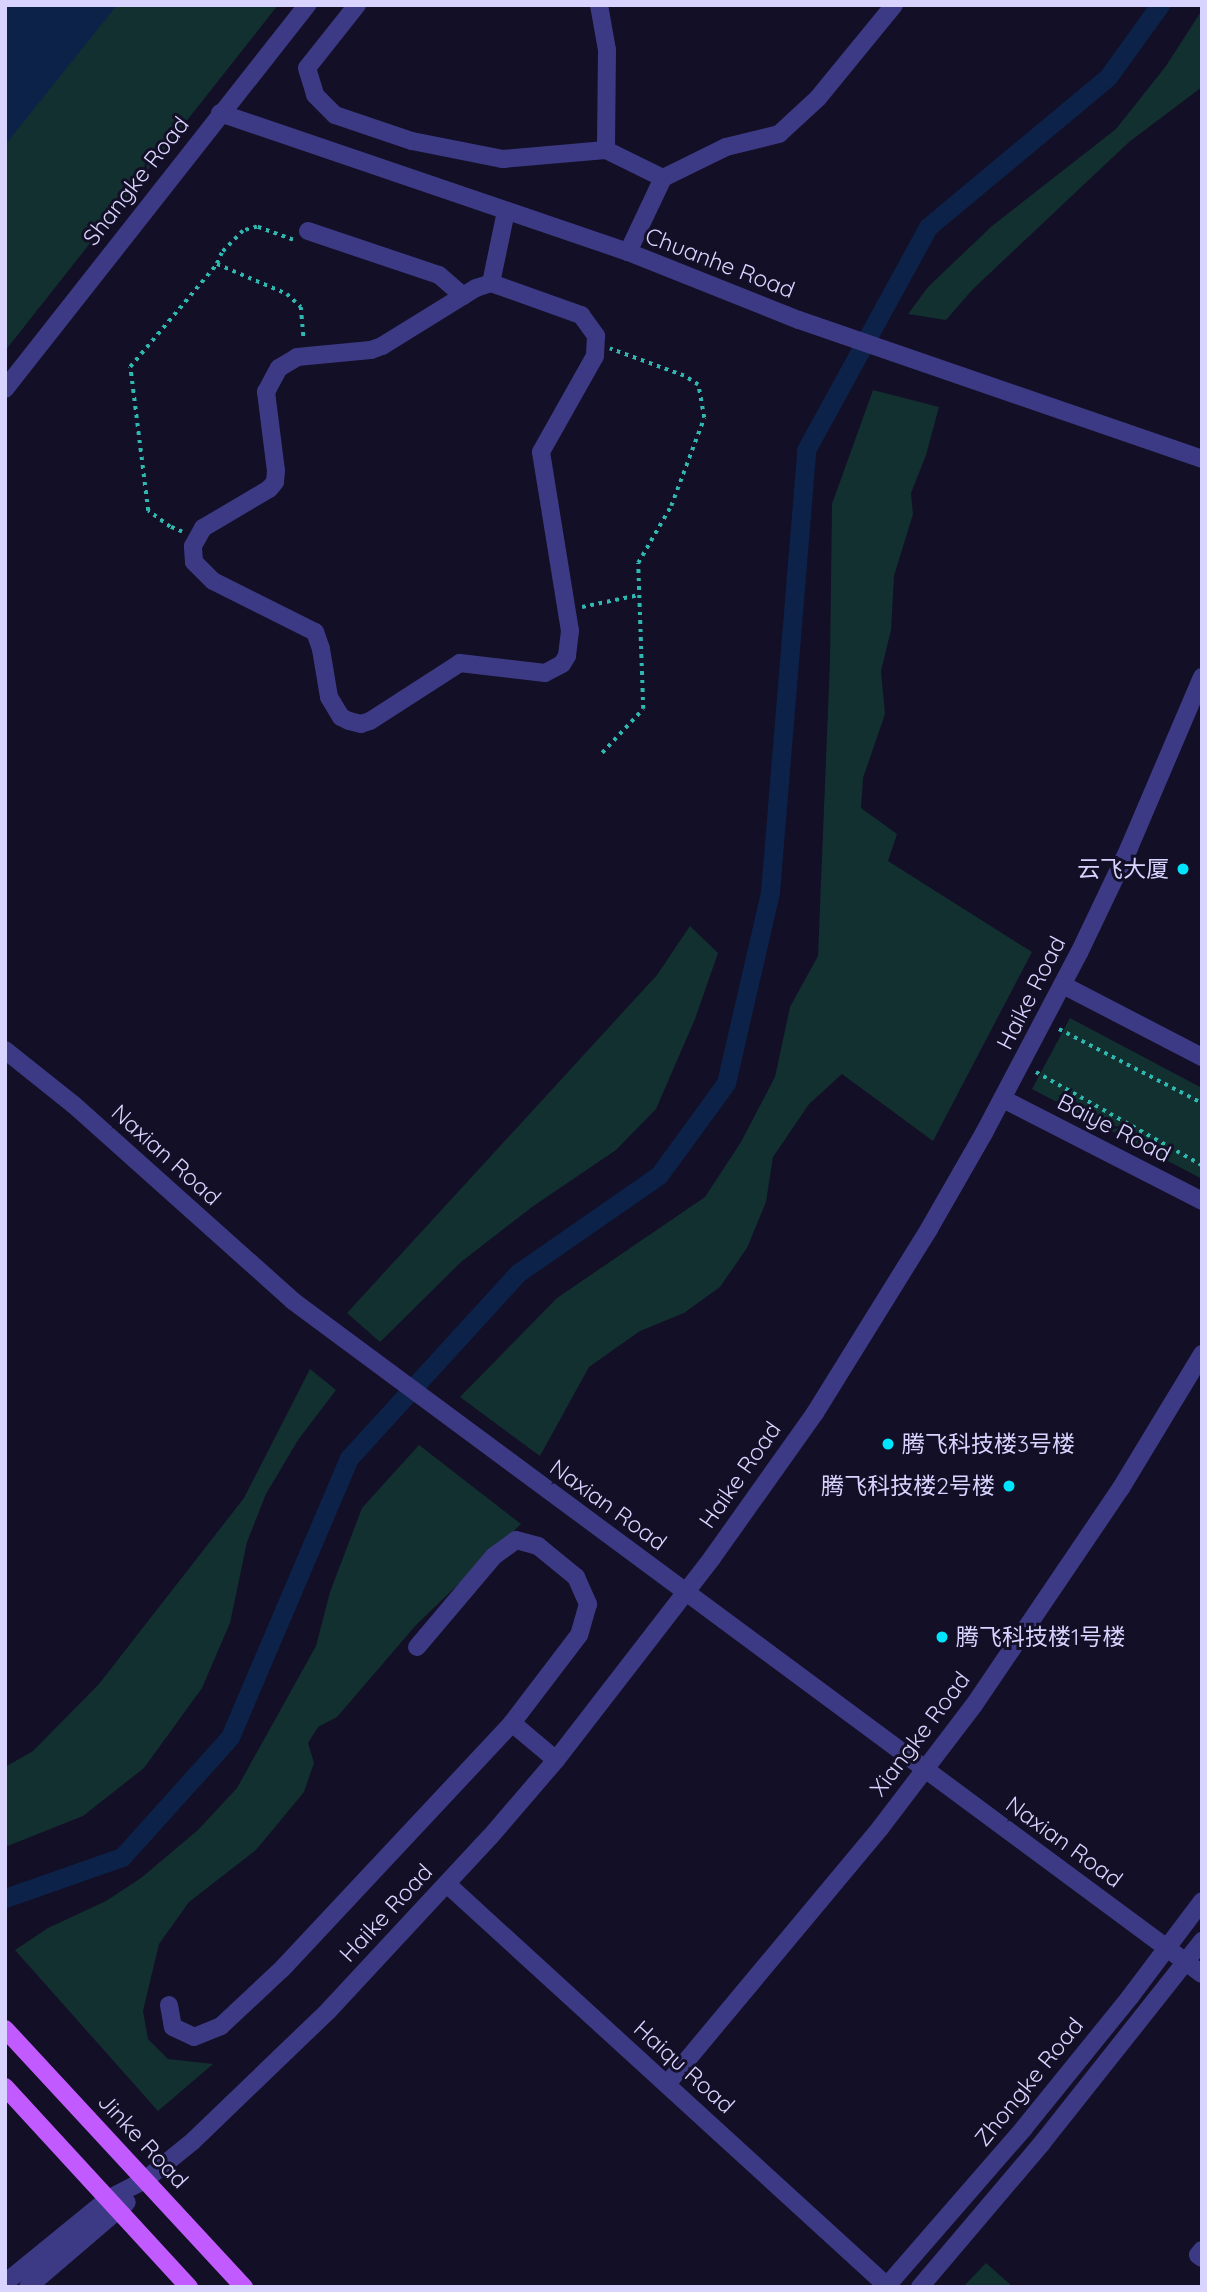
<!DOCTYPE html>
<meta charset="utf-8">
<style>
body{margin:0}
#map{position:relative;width:1207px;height:2292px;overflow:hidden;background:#130f26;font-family:Quicksand,"Noto Sans SC",sans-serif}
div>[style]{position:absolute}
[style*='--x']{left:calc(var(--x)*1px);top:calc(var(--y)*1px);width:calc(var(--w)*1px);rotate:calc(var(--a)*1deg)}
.green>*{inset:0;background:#12302f}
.water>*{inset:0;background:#0c2248}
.canal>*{height:19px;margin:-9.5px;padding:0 9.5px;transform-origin:9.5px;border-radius:9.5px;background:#0c2248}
.path>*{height:3.5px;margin-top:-1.75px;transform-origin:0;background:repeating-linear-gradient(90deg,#2fb8b0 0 3.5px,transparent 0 8.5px)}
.minor>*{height:18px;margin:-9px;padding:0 9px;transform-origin:9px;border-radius:9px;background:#3d3a85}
.major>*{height:18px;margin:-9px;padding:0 9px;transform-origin:9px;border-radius:9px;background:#c25bff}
.dots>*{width:19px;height:19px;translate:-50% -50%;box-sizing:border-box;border:4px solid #130f26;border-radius:50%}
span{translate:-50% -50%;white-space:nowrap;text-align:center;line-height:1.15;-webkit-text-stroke:6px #130f26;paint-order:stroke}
.street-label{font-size:23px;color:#d9d4ff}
.poi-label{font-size:23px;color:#d9d4ff}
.right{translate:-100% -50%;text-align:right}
.left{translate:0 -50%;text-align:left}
.frame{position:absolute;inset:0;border:7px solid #d9d4ff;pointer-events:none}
</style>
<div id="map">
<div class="green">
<div style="clip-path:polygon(116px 5px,278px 5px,5px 351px,5px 143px)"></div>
<div style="clip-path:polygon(1202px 10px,1202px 87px,1129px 142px,973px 289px,946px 320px,908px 314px,928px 287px,992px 226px,1116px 129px,1166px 66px)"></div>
<div style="clip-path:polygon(873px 390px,939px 407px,926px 455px,911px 493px,913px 514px,894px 576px,891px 630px,881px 671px,885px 714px,863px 778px,861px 808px,897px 834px,888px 861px,1032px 952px,933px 1141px,842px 1074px,809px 1104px,773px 1157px,766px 1202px,747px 1248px,720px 1287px,684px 1313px,640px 1331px,589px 1367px,540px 1456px,460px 1397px,557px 1298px,705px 1197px,741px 1142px,775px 1077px,790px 1007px,818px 956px,830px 660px,832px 504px)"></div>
<div style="clip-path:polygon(690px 926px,718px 953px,695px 1019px,656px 1109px,616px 1150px,532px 1207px,461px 1262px,380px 1342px,347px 1313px,657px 975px)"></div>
<div style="clip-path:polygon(1070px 1018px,1202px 1088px,1202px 1179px,1032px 1089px)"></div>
<div style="clip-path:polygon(310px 1369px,336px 1390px,298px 1440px,266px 1494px,247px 1542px,230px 1623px,202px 1688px,144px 1768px,83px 1816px,5px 1847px,5px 1767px,33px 1751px,99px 1684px,244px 1498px)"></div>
<div style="clip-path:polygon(419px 1445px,521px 1524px,416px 1625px,337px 1717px,318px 1727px,308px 1743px,314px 1763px,304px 1792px,256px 1850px,189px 1902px,159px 1944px,143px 2011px,148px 2039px,168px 2059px,213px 2064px,158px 2111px,15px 1950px,48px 1928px,106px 1901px,141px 1878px,198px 1830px,237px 1788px,316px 1646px,330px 1592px,362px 1508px)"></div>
<div style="clip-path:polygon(986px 2263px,1013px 2287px,963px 2287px)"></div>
</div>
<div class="water">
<div style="clip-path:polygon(5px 5px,117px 5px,5px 145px)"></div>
</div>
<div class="canal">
<div style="--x:5;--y:1898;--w:124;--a:-19.3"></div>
<div style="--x:122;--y:1857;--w:161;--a:-48"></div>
<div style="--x:230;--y:1737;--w:303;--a:-66.9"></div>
<div style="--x:349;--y:1458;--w:251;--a:-47.6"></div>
<div style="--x:518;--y:1273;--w:172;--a:-34.8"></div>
<div style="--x:659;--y:1175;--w:114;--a:-53.9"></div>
<div style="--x:726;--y:1083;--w:196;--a:-77"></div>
<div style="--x:770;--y:892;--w:443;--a:-85.3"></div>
<div style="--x:806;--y:450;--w:254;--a:-61.3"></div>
<div style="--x:928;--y:227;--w:234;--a:-39.8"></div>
<div style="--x:1108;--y:77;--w:89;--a:-54.2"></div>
</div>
<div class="path">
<div style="--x:293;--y:240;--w:38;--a:-160"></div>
<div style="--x:257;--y:227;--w:15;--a:164"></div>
<div style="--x:243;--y:231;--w:30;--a:134"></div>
<div style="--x:222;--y:253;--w:12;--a:114"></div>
<div style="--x:217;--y:264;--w:76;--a:23.2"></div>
<div style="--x:287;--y:294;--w:19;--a:43"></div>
<div style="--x:301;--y:307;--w:33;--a:85"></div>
<div style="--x:182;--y:532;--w:13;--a:-157"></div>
<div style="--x:170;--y:527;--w:27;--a:-144"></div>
<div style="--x:148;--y:511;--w:145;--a:-97.1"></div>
<div style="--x:130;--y:367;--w:135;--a:-49.8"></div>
<div style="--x:582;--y:607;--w:58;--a:-11.9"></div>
<div style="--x:602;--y:753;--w:60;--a:-47"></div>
<div style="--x:643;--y:709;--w:146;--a:-92"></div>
<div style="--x:638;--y:563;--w:66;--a:-59.9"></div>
<div style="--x:671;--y:506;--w:94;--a:-69.4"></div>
<div style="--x:704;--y:418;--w:34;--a:-100"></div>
<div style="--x:698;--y:385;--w:17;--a:-147"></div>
<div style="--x:684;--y:376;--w:79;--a:-160"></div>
<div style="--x:1059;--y:1029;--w:161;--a:27.4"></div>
<div style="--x:1036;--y:1072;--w:190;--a:29.3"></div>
</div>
<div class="minor">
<div style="--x:357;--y:5;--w:80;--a:128.4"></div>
<div style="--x:307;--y:68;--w:28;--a:73"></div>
<div style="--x:315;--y:95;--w:28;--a:45"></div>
<div style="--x:335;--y:115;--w:81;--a:18.7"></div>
<div style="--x:412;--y:141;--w:93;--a:11.2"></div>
<div style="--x:503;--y:159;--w:103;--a:-5"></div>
<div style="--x:599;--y:5;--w:46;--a:79.9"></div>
<div style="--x:607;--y:50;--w:100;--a:90.6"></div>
<div style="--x:606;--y:150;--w:64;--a:26.2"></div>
<div style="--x:220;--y:113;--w:431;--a:18.8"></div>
<div style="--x:628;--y:252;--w:184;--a:21.7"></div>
<div style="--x:799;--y:320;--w:426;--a:19"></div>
<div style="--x:308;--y:231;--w:138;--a:18.6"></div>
<div style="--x:439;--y:275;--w:32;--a:41"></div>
<div style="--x:628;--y:252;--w:82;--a:-64.7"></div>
<div style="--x:663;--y:178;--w:70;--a:-26.2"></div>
<div style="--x:726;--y:147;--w:55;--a:-13.8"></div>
<div style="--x:779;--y:134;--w:53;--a:-42.7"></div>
<div style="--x:818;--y:98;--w:120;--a:-50.7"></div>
<div style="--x:491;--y:283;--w:96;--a:19.6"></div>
<div style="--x:581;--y:315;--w:26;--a:54"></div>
<div style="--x:596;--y:336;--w:20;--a:93"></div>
<div style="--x:595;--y:356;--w:110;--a:119.4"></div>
<div style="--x:541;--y:452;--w:181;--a:80.8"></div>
<div style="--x:570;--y:631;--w:25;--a:97"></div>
<div style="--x:567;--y:656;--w:9;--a:122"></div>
<div style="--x:562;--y:664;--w:19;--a:152"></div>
<div style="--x:545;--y:673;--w:86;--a:-173.3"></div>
<div style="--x:460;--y:663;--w:107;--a:147.2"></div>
<div style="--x:370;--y:721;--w:9;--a:162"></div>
<div style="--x:361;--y:724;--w:12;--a:-166"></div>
<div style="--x:349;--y:721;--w:9;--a:-153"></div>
<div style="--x:341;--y:717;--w:23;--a:-121"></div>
<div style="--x:329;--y:697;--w:49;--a:-99.5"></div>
<div style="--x:321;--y:649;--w:18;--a:-109"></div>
<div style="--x:315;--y:632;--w:114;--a:-153.4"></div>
<div style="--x:213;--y:581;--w:27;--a:-135"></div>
<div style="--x:194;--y:562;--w:16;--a:-94"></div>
<div style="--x:193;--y:546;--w:21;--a:-61"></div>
<div style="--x:203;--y:528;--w:77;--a:-30.6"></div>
<div style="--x:269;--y:489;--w:9;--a:-49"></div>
<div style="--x:275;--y:482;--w:11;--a:-85"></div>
<div style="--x:276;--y:471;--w:80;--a:-97.2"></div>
<div style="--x:266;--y:392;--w:27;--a:-62"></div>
<div style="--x:279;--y:368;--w:21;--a:-31"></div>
<div style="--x:297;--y:357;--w:74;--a:-5.4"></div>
<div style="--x:371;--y:350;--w:12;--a:-20"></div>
<div style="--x:382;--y:346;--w:110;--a:-31.7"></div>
<div style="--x:476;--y:288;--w:16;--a:-18"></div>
<div style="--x:491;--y:283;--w:74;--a:-78.2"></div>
<div style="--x:5;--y:389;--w:489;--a:-51.8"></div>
<div style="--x:1063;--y:985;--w:157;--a:27.4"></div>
<div style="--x:5;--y:1050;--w:88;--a:38.6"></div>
<div style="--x:74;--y:1105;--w:294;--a:41.8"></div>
<div style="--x:293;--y:1301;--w:1131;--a:36.52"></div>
<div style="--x:1003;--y:1099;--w:224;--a:27.1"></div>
<div style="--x:417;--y:1647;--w:119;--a:-49.8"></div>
<div style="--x:494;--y:1556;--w:27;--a:-36"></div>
<div style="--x:516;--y:1540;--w:23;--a:15"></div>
<div style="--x:538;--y:1546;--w:49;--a:39.2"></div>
<div style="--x:576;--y:1577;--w:30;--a:66"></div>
<div style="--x:588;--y:1604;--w:32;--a:106"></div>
<div style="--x:579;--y:1635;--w:111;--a:127.3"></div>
<div style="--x:512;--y:1723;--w:57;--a:40.1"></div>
<div style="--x:447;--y:1884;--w:597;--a:42.42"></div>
<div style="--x:169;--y:2005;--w:22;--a:80"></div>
<div style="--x:173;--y:2027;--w:23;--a:25"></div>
<div style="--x:194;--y:2037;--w:29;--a:-22"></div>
<div style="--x:221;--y:2026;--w:83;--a:-43.1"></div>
<div style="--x:282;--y:1969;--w:337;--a:-46.9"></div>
<div style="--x:667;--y:2084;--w:334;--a:-50.2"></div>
<div style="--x:881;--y:1827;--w:153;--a:-52.7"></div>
<div style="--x:974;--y:1705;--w:262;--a:-55.9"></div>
<div style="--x:1121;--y:1488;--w:157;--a:-58.8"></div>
<div style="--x:1202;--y:2250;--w:6;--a:129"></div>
<div style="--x:1198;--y:2255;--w:5;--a:37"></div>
<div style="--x:5;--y:2283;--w:133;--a:-39.2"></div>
<div style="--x:108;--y:2199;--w:42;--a:-27.2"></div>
<div style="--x:145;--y:2180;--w:62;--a:-39.1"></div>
<div style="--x:193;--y:2141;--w:189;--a:-43.9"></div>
<div style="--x:329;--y:2010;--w:236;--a:-47.1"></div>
<div style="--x:490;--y:1837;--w:101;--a:-49.4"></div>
<div style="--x:556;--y:1760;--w:255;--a:-52.3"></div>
<div style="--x:712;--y:1558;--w:178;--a:-54.6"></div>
<div style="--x:815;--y:1413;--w:216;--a:-58.2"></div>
<div style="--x:929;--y:1229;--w:111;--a:-60.2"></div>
<div style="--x:984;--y:1133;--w:204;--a:-62.2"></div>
<div style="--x:1079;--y:953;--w:116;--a:-64.5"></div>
<div style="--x:1129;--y:848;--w:186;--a:-66.9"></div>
<div style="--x:28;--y:2287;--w:130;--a:-40.6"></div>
<div style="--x:886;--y:2287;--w:211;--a:-49"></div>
<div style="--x:1024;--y:2128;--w:169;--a:-51"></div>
<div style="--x:1130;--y:1997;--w:120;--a:-53.1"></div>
<div style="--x:920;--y:2287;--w:189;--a:-49.7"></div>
<div style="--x:1042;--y:2143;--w:258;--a:-51.6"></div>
</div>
<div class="major">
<div style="--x:5;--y:2029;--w:352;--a:47.2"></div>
<div style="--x:5;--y:2087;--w:272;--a:47.4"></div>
</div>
<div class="dots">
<div style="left:1183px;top:869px;background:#00e5ff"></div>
<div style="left:888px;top:1444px;background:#00e5ff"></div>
<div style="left:1009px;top:1486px;background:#00e5ff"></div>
<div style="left:942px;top:1637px;background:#00e5ff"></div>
</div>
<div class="street-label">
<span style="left:136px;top:181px;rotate:-52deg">Shangke Road</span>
<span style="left:720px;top:263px;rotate:21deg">Chuanhe Road</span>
<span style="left:1031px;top:993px;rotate:-63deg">Haike Road</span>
<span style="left:1114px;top:1128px;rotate:27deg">Baiye Road</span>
<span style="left:166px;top:1155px;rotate:42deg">Naxian Road</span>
<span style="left:740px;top:1475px;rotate:-55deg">Haike Road</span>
<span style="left:608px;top:1505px;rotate:36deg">Naxian Road</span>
<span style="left:920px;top:1734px;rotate:-53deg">Xiangke Road</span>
<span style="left:1064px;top:1842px;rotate:36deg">Naxian Road</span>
<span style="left:386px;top:1913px;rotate:-47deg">Haike Road</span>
<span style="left:684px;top:2067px;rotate:42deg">Haiqu Road</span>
<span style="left:1029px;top:2082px;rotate:-51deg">Zhongke Road</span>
<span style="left:143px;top:2141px;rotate:47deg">Jinke Road</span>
</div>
<div class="poi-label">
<span class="right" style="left:1169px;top:869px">云飞大厦</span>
<span class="left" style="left:902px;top:1444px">腾飞科技楼3号楼</span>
<span class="right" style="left:995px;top:1486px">腾飞科技楼2号楼</span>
<span class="left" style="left:956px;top:1637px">腾飞科技楼1号楼</span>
</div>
<div class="frame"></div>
</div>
